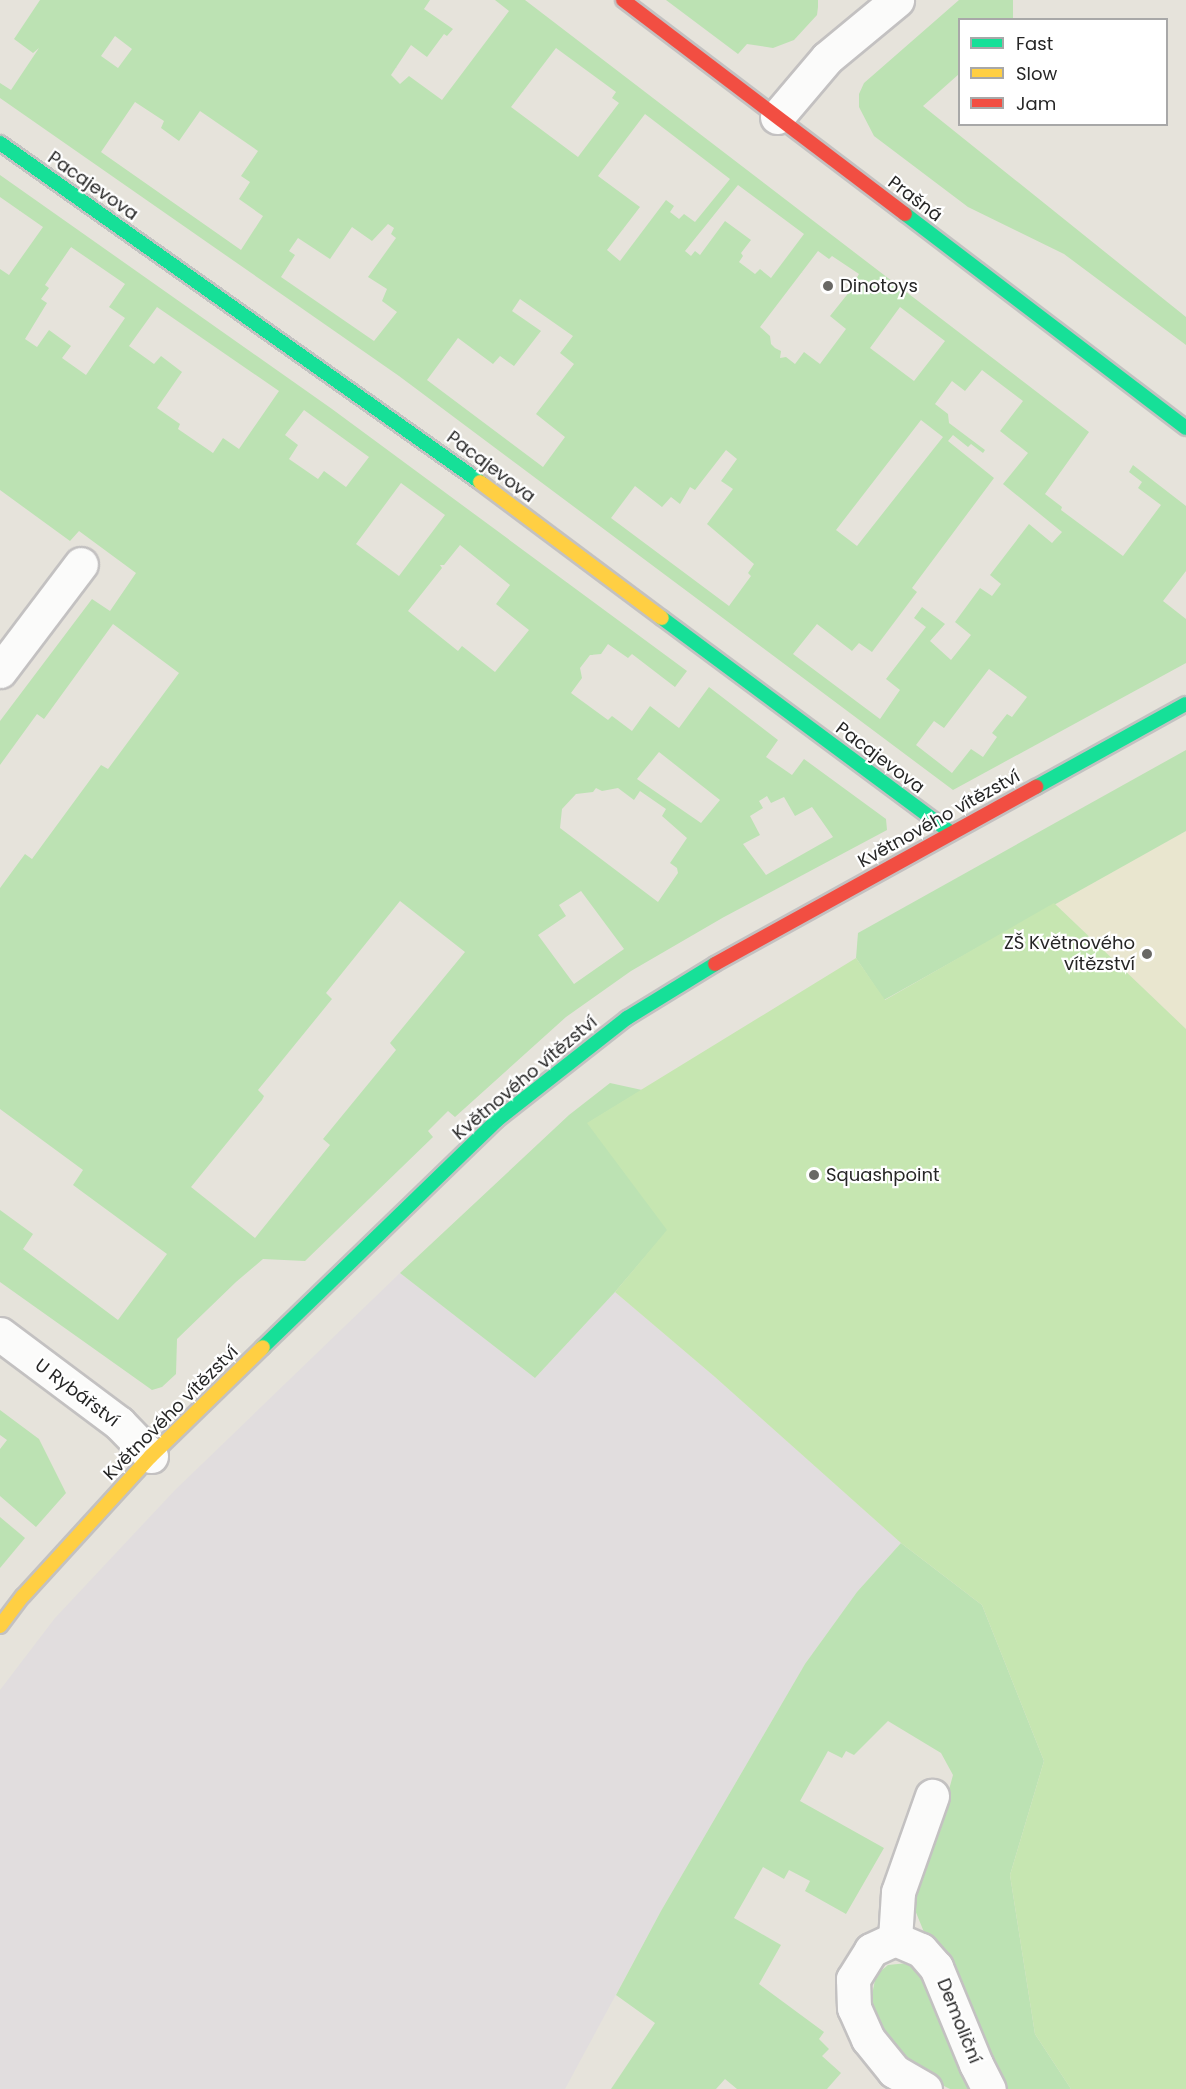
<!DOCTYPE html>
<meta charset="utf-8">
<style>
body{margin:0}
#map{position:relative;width:1186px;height:2089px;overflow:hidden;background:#e6e3db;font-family:Poppins,sans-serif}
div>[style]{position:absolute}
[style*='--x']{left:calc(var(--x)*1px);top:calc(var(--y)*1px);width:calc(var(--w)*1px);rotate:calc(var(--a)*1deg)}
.industrial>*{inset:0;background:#e1ddde}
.education>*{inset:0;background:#e9e6cf}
.green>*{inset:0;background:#bce2b3}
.pitch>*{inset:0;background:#c6e6b1}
.roads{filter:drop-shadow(2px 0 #c3c1c1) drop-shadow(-2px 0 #c3c1c1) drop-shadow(0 2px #c3c1c1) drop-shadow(0 -2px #c3c1c1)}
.street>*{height:33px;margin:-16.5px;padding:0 16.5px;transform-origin:16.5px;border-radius:16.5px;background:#fbfbfa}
.fast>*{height:14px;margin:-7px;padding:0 7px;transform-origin:7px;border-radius:7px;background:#16e098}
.slow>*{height:14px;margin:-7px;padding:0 7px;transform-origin:7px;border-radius:7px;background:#ffcf43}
.jam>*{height:14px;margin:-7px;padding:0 7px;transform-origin:7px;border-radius:7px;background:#f24e42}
.dots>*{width:16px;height:16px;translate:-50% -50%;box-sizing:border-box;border:3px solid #fff;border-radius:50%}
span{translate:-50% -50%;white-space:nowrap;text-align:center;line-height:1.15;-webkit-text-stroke:4.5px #fff;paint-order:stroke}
.street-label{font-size:18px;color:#262626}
.poi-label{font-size:18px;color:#262626}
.left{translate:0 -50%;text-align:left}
.right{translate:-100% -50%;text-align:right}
.legend{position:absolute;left:958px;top:18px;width:210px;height:108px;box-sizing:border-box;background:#fff;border:2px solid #a8a8a8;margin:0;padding:8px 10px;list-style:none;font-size:18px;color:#262626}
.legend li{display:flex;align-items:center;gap:12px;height:30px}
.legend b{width:30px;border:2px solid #a8a8a8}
</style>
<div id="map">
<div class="industrial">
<div style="clip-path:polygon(400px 1273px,535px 1378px,615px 1292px,715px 1377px,901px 1543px,857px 1592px,805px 1664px,661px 1911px,565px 2089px,0 2089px,0 1690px,55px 1618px,175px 1490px)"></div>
</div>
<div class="education">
<div style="clip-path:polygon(1186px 831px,1186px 1029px,1054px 903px)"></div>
</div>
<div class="green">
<div style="clip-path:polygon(evenodd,40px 0,430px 0,424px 9px,453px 29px,447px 36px,444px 34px,427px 57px,411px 45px,391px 75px,400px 84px,409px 76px,442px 100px,509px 11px,495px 0,525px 0,1089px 432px,1045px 494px,1062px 507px,1061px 510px,1123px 556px,1161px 505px,1138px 488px,1142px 482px,1129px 472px,1133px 465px,1186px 506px,1186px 571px,1163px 601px,1186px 619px,1186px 663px,953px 790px,399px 376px,0 98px,0 83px,11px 90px,39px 48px,33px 53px,14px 39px,40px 0,115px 36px,132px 49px,118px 68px,101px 56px,115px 36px,40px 0,556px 48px,616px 92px,612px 98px,619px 103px,578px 157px,511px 107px,556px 48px,40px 0,135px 102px,164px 121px,161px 128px,179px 141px,200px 111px,258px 151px,241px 176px,250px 182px,239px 199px,263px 216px,241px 250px,101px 152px,135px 102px,40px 0,645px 114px,730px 179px,695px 222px,684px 214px,679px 219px,670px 212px,674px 206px,666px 200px,620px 261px,607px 250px,640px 207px,598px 176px,645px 114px,40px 0,738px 185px,804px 234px,771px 278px,760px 269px,755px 274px,739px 262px,743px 256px,741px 253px,751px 240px,725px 221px,700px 255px,695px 251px,691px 256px,685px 251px,738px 185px,40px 0,388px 224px,394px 228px,391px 234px,396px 238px,368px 277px,387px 289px,382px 301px,397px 312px,374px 341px,281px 277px,295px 255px,289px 251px,298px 238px,330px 259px,352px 227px,372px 241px,388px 224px,40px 0,818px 251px,829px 259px,832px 256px,859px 274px,856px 279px,858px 281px,830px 316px,846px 329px,820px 364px,804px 352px,795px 364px,786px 357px,780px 358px,781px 351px,775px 348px,771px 344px,770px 336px,760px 327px,818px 251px,40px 0,520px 299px,573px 336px,560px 353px,574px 364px,536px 414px,565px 437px,543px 467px,427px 380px,458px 338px,493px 364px,500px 356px,514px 366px,541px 331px,512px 311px,520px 299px,40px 0,900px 307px,945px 341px,914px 381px,870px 348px,900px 307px,40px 0,982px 370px,1023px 401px,1000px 431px,1028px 453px,1003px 484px,1062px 532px,1052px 543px,1029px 524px,990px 575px,1001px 584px,992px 596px,980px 588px,955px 622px,971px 635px,951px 660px,930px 641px,945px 624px,922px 607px,914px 618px,926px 627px,886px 679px,900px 690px,880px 719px,793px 654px,817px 624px,852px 651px,859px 643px,872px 652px,917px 592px,912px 588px,994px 478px,948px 441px,953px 435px,968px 447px,971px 444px,983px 453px,985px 450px,949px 423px,948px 414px,935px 404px,952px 381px,965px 391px,982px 370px,40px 0,921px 420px,943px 437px,857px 546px,836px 530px,921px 420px,40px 0,726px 450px,737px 459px,721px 481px,733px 489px,707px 524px,754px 564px,748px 573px,751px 576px,729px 606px,611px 518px,635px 486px,662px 507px,671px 497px,680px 504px,690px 487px,695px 490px,726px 450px,40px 0,989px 669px,1027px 697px,1012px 717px,1007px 714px,992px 733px,997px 737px,983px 757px,971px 749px,952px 773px,916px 745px,934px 721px,944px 728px,989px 669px)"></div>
<div style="clip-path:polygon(666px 0,818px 0,818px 7px,817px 15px,794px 40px,773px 48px,747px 44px,738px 54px)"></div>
<div style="clip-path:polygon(959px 0,1013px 0,1013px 19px,960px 20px,959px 74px,923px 106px,1186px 317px,1186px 345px,1064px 254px,968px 207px,874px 136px,859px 107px,859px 94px,864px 83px)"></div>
<div style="clip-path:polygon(evenodd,0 175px,332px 409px,687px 671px,675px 687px,632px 654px,628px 658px,608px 644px,601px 654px,590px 655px,580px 668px,582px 678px,571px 693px,608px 720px,612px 716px,632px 731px,650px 706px,679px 728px,709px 687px,778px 740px,766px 757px,792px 775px,804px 759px,886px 819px,887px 830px,724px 917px,631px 971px,566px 1017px,455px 1117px,448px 1111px,428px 1131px,433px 1137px,305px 1261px,263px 1259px,236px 1282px,177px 1339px,176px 1374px,162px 1387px,152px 1390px,0 1282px,0 1210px,33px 1234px,23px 1249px,118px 1320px,167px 1254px,73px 1185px,83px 1170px,0 1109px,0 888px,25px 854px,32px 859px,101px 765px,108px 769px,179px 673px,113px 624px,44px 719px,37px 714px,0 765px,0 721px,92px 599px,110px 611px,136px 573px,79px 531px,70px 541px,0 490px,0 269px,9px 275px,43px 227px,0 197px,0 175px,71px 247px,125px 284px,109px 307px,125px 318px,86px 375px,62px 358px,71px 346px,49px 330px,37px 347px,25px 339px,47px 303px,41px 299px,49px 288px,45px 285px,71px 247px,0 175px,157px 307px,279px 391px,239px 449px,223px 438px,213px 453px,178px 429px,180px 424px,157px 408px,182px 372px,161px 356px,154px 364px,129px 346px,157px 307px,0 175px,304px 410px,369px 457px,346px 487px,324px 471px,318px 479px,289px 459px,298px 445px,285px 435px,304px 410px,0 175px,401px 483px,445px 515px,399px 576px,356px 544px,401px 483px,0 175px,460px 545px,510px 585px,496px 604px,529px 630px,495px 672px,462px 646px,458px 651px,408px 611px,442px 568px,440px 565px,444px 565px,460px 545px,0 175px,659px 752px,720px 800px,701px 823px,637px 779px,659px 752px,0 175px,596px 788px,602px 791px,618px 788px,634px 800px,640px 791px,666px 809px,662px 816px,687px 838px,670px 863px,677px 868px,678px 873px,658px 902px,560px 828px,562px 809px,576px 794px,593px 792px,596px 788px,0 175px,767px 796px,771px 803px,784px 797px,795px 816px,812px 807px,833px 837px,766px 875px,743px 844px,760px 835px,750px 816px,763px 808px,759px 801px,767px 796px,0 175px,581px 891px,624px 949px,574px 984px,538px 935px,566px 916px,559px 905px,581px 891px,0 175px,400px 901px,465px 952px,390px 1043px,396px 1050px,323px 1139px,330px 1145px,255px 1238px,191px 1187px,262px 1100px,264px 1096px,258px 1090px,332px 999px,326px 993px,400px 901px)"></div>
<div style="clip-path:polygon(1186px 750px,1186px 831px,884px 1000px,856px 958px,858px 933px)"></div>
<div style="clip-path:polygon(610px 1083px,642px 1090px,588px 1123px,668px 1230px,615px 1292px,535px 1378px,400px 1273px,569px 1115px)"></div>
<div style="clip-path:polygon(0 1410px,39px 1439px,66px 1493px,36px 1527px,0 1496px,0 1449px,7px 1440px,0 1435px)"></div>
<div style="clip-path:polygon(0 1517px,25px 1538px,0 1568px)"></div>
<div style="clip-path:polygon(901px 1543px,982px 1605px,1044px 1761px,1010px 1875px,1035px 2034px,1071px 2089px,1002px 2089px,926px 1937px,915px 1910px,911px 1884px,944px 1808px,953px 1775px,941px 1753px,888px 1721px,854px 1755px,846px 1751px,842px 1758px,828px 1751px,800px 1801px,884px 1848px,846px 1914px,805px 1891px,810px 1881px,789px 1870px,784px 1879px,763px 1867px,734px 1918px,781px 1945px,759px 1984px,824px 2032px,819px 2039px,829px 2049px,822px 2056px,841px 2073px,827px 2089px,737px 2089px,725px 2079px,716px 2089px,611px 2089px,655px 2023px,616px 1995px,661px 1911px,805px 1664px,857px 1592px)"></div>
<div style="clip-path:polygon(908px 1963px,924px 1976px,975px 2089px,950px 2089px,908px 2068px,875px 2022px,872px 1995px,876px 1975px,888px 1965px)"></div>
</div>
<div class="pitch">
<div style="clip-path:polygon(1054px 903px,1186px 1029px,1186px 2089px,1071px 2089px,1035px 2034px,1010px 1875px,1044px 1761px,982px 1605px,901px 1543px,715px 1377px,615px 1292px,667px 1230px,587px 1123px,856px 958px,885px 1000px)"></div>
</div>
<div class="roads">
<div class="street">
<div style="--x:777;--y:117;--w:77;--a:-49.7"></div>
<div style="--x:827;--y:58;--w:91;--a:-39.6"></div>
<div style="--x:0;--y:671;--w:134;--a:-52.9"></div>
<div style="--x:0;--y:1334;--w:149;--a:36.8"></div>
<div style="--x:119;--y:1423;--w:46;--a:45.9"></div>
<div style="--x:895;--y:1939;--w:47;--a:-86.3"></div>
<div style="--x:898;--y:1892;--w:102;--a:-70.5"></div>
<div style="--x:925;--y:2089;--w:36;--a:-150"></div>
<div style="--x:894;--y:2071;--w:41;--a:-129.1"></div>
<div style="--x:868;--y:2039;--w:34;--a:-114"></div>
<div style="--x:854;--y:2008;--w:29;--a:-92"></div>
<div style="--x:853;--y:1979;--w:34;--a:-58"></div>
<div style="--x:871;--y:1950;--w:26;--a:-25"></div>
<div style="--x:895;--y:1939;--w:28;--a:23"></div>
<div style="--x:921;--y:1950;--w:23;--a:49"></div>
<div style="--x:936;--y:1967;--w:105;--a:67.6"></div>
<div style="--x:976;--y:2064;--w:28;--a:63"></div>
</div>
<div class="fast">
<div style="--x:0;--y:143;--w:588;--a:35.23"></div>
<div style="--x:905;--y:214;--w:353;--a:37.3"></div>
<div style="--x:662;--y:618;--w:360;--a:36.6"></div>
<div style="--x:1036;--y:787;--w:171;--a:-29"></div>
<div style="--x:263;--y:1347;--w:325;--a:-44.1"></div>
<div style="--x:496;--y:1121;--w:167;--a:-38.2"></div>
<div style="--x:627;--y:1018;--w:103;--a:-31.5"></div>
</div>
<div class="slow">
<div style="--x:480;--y:482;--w:227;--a:36.8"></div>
<div style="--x:0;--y:1626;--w:38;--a:-53"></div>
<div style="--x:23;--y:1596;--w:190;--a:-47.6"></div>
<div style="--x:151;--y:1456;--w:156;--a:-44.2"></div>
</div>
<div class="jam">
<div style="--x:623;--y:0;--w:354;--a:37.2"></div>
<div style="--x:715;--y:964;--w:367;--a:-28.9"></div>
</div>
</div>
<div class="dots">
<div style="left:828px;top:286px;background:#696865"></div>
<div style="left:1147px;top:954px;background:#696865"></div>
<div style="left:814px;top:1175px;background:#696865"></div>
</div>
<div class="street-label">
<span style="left:93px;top:186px;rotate:35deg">Pacajevova</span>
<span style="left:915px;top:199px;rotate:37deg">Prašná</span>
<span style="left:491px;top:467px;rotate:37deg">Pacajevova</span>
<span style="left:880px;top:758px;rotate:37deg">Pacajevova</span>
<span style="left:939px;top:819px;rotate:-29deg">Květnového vítězství</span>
<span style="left:525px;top:1078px;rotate:-40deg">Květnového vítězství</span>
<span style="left:77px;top:1393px;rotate:37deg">U Rybářství</span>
<span style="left:171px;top:1413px;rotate:-45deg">Květnového vítězství</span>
<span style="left:959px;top:2021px;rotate:68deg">Demoliční</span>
</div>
<div class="poi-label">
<span class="left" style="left:840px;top:286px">Dinotoys</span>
<span class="right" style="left:1135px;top:954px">ZŠ Květnového<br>vítězství</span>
<span class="left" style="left:826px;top:1175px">Squashpoint</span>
</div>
<ul class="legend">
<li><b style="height:8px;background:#16e098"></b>Fast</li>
<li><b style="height:8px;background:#ffcf43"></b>Slow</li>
<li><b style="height:8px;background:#f24e42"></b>Jam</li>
</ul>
</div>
